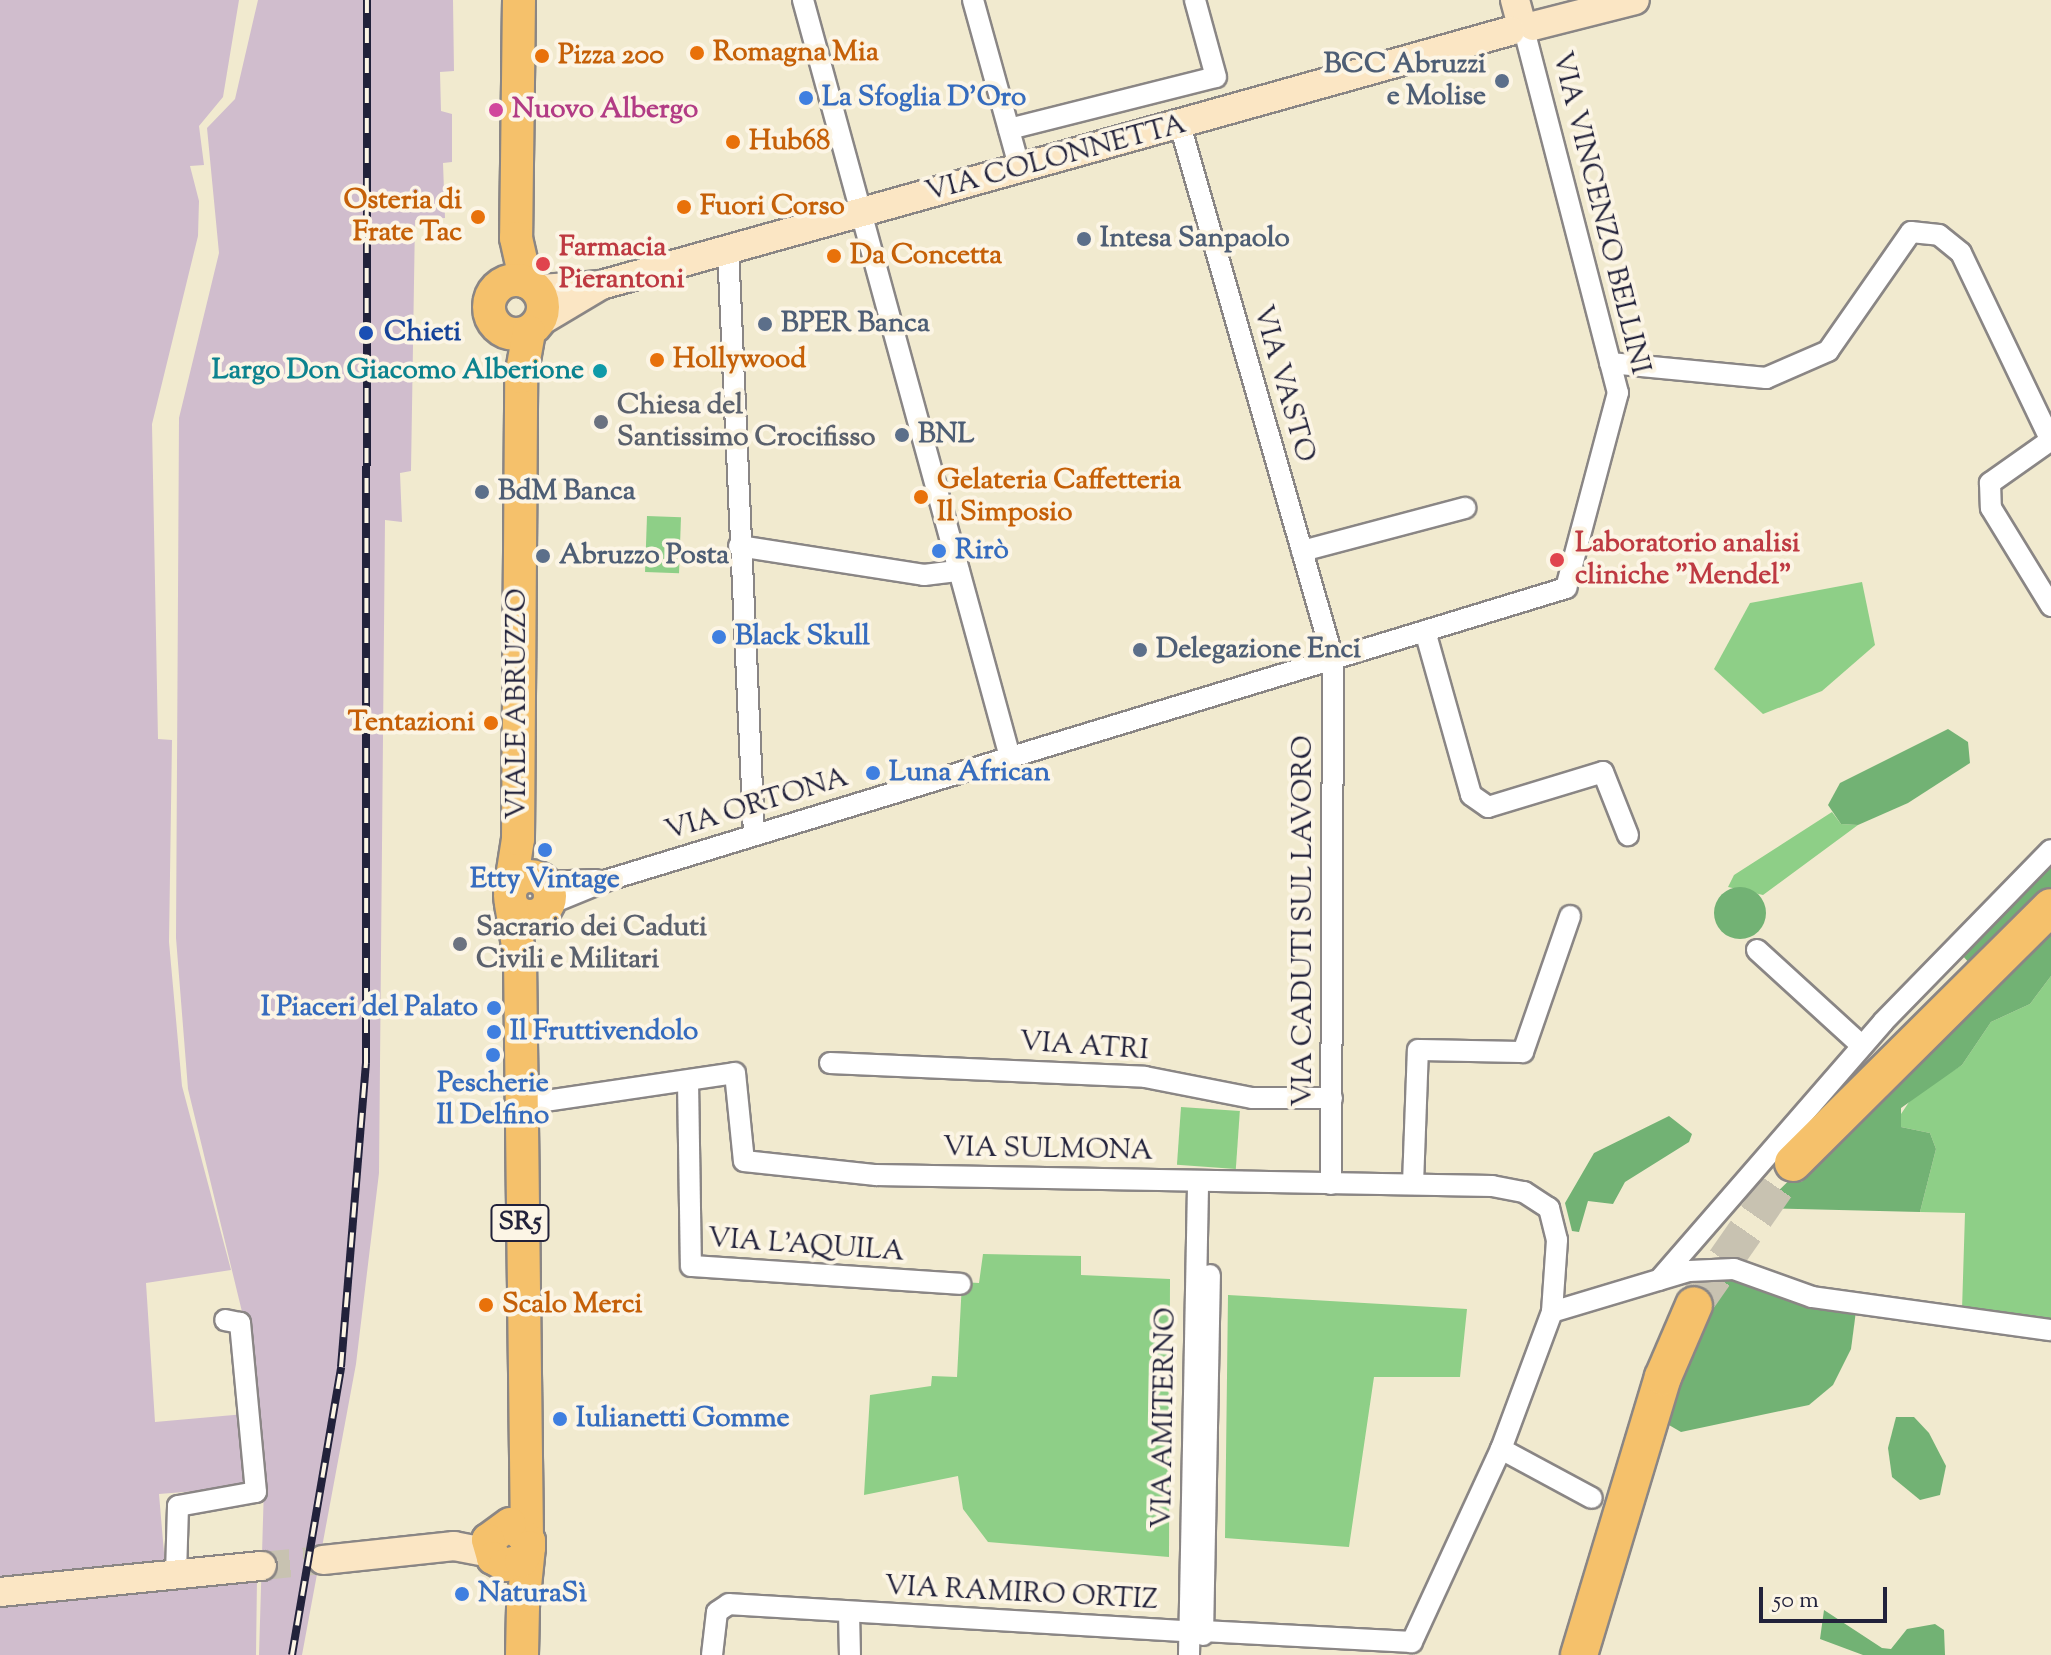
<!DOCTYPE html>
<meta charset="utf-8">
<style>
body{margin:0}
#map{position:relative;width:2051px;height:1655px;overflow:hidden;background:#f1eacf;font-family:"Sorts Mill Goudy",serif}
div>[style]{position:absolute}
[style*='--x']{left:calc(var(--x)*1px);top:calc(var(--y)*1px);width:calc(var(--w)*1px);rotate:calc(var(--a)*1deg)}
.industrial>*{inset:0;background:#d0bdcd}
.green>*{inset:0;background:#8ecf87;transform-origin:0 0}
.forest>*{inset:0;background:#72b274}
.round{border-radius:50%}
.secondary-tunnel>*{height:28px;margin-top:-14px;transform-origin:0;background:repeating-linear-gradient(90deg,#c8c2b1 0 28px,transparent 0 42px)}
.highway-tunnel>*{height:36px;margin-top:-18px;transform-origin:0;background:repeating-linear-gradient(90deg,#c8c2b1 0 36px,transparent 0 54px)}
.roads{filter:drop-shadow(2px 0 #8a8685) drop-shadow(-2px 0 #8a8685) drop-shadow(0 2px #8a8685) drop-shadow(0 -2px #8a8685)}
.street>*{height:20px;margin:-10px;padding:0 10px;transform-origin:10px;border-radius:10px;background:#fff}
.secondary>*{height:28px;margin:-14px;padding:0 14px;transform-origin:14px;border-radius:14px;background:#fbe6c4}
.primary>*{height:32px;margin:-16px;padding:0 16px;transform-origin:16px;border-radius:16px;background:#f5c16b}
.primary>.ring{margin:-16px;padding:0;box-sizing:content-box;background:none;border:32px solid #f5c16b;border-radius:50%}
.highway>*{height:36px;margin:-18px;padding:0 18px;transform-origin:18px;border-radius:18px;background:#f5c16b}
.rail>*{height:8px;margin-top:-4px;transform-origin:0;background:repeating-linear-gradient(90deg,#fcf5e5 0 15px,#22223b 0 30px);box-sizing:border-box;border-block:2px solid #22223b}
.dots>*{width:22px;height:22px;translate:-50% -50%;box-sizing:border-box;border:4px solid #fcf5e5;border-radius:50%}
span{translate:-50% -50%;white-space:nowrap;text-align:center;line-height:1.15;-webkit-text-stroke:8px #fcf5e5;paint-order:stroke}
.shield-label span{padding:2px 6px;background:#fcf5e5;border:2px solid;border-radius:6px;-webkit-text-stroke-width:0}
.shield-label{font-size:26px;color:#22223b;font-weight:700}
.food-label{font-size:28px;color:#c56008;font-weight:700}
.left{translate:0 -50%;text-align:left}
.right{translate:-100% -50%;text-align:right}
.service-label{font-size:28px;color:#4e5e75;font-weight:700}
.shop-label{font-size:28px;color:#366cbe;font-weight:700}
.hotel-label{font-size:28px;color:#b23c85;font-weight:700}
.street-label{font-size:28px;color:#22223b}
.health-label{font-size:28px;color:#be3a42;font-weight:700}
.transit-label{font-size:28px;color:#164399;font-weight:700}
.culture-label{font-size:28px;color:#0d838f;font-weight:700}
.worship-label{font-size:28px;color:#5b616d;font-weight:700}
.scale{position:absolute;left:1759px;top:1587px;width:128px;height:36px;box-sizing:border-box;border:4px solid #22223b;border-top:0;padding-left:10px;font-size:24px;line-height:28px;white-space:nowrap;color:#22223b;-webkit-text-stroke:6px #fcf5e5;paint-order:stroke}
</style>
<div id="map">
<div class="industrial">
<div style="clip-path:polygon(0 0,239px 0,223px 97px,199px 126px,204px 165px,190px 166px,199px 201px,198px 236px,152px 424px,158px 739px,172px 740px,169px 942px,182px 1086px,231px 1270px,146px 1283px,155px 1422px,245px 1414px,247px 1487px,159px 1494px,167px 1588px,257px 1578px,256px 1655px,0 1655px)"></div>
<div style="clip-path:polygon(258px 0,453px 0,454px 71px,440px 72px,441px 111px,452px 114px,452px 162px,443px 163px,445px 218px,415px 220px,411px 471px,400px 473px,402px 522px,385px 520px,379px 1173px,356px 1364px,302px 1655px,259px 1655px,264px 1486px,244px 1320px,188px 1089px,176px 938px,179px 418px,219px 253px,207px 128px,235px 99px)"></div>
</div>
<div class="green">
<div style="left:647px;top:516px;width:34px;height:56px;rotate:2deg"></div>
<div style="clip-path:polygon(1862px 582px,1875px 645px,1822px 691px,1763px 714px,1714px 669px,1750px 603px)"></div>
<div style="clip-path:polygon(1832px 812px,1841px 824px,1858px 825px,1763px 895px,1728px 887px,1734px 875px)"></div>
<div style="clip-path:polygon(2051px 976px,2051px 1323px,1962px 1310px,1965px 1213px,1920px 1212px,1936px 1149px,1930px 1133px,1901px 1127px,1899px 1117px,1913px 1096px,1962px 1065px,1991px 1022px,2030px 1004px)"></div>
<div style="left:1181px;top:1107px;width:59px;height:58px;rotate:4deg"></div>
<div style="clip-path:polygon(983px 1254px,1081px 1256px,1081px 1275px,1170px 1279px,1169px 1557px,988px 1542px,963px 1509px,958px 1476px,864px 1495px,870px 1395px,931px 1386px,932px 1376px,957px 1377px,962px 1282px,979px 1283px)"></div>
<div style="clip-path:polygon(1228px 1295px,1467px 1309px,1460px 1377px,1374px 1377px,1349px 1547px,1225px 1538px)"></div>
</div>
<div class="forest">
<div style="clip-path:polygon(1948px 729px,1968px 742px,1970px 763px,1908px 803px,1858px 825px,1841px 824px,1828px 805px,1840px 783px)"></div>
<div style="clip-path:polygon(2051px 862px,2051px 892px,1971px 965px,1962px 955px)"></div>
<div class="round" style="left:1714px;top:887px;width:52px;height:52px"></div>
<div style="clip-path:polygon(2042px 933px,2051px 936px,2051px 976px,2030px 1004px,1991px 1022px,1962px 1065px,1901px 1108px,1901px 1127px,1930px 1133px,1936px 1149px,1920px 1212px,1761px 1208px)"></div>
<div style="clip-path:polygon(1669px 1116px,1692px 1134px,1689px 1142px,1625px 1182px,1613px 1204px,1588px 1201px,1579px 1232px,1572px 1231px,1565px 1203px,1594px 1153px)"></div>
<div style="clip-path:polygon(1720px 1274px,1856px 1311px,1851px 1349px,1833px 1385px,1809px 1405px,1681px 1432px,1662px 1421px)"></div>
<div style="clip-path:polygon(1896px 1417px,1914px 1417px,1929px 1433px,1946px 1466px,1940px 1495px,1920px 1500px,1892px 1477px,1888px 1448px)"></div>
<div style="clip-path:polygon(1824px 1610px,1882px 1648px,1891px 1649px,1907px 1629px,1935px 1624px,1944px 1630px,1945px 1655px,1863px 1655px,1820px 1639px)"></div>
</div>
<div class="secondary-tunnel">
<div style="--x:262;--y:1566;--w:61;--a:-5.6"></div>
</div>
<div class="highway-tunnel">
<div style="--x:1694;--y:1305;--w:173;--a:-55.1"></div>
</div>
<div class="roads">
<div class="street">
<div style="--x:803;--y:0;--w:785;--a:74.71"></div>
<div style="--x:973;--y:0;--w:175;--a:74.5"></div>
<div style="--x:1180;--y:125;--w:555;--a:74.01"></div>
<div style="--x:1333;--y:659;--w:525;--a:90.22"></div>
<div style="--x:1009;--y:129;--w:213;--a:-14.1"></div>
<div style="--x:1216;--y:77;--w:80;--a:-105.3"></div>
<div style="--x:728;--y:248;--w:588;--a:87.46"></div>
<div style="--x:1610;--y:363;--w:157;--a:5.5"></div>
<div style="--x:1766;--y:378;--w:68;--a:-23.5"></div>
<div style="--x:1828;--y:351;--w:145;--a:-55.1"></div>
<div style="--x:1911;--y:232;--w:28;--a:6"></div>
<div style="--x:1939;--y:235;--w:28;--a:39"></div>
<div style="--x:1961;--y:253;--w:208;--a:64.4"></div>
<div style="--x:2051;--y:440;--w:75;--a:144.8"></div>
<div style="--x:1990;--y:483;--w:25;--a:88"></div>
<div style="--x:1991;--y:508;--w:115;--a:58.5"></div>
<div style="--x:739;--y:546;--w:187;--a:8.9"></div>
<div style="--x:924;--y:575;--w:35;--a:-7"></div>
<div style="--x:1302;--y:551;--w:169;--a:-14.8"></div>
<div style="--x:1425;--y:631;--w:170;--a:74.3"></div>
<div style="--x:1471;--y:795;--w:21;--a:35"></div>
<div style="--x:1488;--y:807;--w:120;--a:-16.9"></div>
<div style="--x:1603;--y:772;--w:68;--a:68.4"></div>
<div style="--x:544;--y:882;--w:52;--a:-2.2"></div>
<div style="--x:547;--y:905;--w:66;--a:-22.3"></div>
<div style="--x:608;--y:880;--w:1002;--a:-16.95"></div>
<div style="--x:1566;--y:588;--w:202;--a:-75.1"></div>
<div style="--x:1618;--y:393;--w:367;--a:-104.5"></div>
<div style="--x:1757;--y:950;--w:142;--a:42.4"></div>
<div style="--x:830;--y:1063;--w:315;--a:2.5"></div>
<div style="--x:1145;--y:1077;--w:109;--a:11.1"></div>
<div style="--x:1252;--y:1098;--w:80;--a:0"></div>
<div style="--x:688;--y:1081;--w:185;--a:89.1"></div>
<div style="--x:691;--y:1266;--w:270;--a:3.8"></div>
<div style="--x:519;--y:1105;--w:218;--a:-8.4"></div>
<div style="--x:735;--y:1073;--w:88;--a:84.2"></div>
<div style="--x:744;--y:1161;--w:133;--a:6.1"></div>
<div style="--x:876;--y:1175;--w:616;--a:1.02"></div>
<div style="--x:1492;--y:1186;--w:33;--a:11"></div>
<div style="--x:1524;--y:1192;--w:30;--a:33"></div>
<div style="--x:1549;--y:1208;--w:33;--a:76"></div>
<div style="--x:1557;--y:1240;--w:72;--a:94"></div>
<div style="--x:1552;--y:1312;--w:146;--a:110.4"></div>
<div style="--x:1501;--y:1449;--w:213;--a:114.8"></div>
<div style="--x:1412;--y:1642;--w:209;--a:-177"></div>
<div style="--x:1413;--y:1184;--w:134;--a:-87.9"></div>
<div style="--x:1418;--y:1050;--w:105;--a:1.1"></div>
<div style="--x:1523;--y:1052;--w:144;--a:-70.9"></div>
<div style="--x:1659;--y:1280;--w:342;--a:-49"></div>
<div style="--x:1883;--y:1022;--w:240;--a:-45.7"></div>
<div style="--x:1552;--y:1312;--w:143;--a:-16.7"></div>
<div style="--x:1689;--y:1271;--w:45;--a:-2.5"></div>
<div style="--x:1734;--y:1269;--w:83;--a:19.7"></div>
<div style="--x:1812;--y:1297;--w:241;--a:7.9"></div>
<div style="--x:1501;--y:1449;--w:103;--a:28.3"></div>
<div style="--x:176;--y:1574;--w:68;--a:-88.3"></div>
<div style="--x:178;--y:1506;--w:79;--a:-10.2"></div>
<div style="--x:256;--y:1492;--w:170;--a:-95.4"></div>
<div style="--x:240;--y:1323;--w:15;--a:-169"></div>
<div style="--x:849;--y:1612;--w:43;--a:88.7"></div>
<div style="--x:1203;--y:1635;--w:360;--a:-88.9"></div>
<div style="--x:712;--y:1655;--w:43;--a:-83.4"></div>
<div style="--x:717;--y:1612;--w:14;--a:-34"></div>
<div style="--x:729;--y:1604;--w:461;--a:3.4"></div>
<div style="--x:1189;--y:1655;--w:473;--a:-88.9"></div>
</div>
<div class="secondary">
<div style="--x:1515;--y:0;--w:16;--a:75"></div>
<div style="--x:1533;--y:26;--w:105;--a:-14.3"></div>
<div style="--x:537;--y:289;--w:64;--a:-3.6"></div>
<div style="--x:601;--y:285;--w:944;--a:-15.61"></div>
<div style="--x:539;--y:322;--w:72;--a:-30.8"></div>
<div style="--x:323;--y:1560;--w:132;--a:-6.1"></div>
<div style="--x:454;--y:1546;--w:36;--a:11"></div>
<div style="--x:0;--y:1592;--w:263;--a:-5.7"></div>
</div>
<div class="primary">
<div style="--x:519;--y:0;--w:238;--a:90.7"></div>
<div style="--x:516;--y:238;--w:45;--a:77.2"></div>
<div class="ring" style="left:489px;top:280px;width:22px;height:22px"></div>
<div class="ring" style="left:510px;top:876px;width:8px;height:8px"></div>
<div style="--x:510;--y:890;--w:52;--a:-81.1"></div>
<div style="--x:518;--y:839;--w:462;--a:-89.6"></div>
<div style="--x:521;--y:377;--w:46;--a:-79.9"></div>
<div style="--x:511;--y:904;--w:55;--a:80.5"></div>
<div style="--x:520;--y:958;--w:578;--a:89.31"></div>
<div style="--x:522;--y:1655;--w:49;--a:-88.8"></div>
<div style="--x:523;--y:1606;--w:59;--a:-84.2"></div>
<div style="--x:529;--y:1547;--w:6;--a:-90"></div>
<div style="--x:529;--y:1541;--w:25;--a:-138"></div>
<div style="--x:510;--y:1524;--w:27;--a:144"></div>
<div style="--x:488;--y:1540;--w:19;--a:74"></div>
<div style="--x:493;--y:1558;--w:14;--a:30"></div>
<div style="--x:505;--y:1565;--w:16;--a:-14"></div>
<div style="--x:521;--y:1561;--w:16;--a:-60"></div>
</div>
<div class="highway">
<div style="--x:1793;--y:1163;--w:363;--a:-44.8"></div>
<div style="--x:1579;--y:1655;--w:290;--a:-73.2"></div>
<div style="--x:1663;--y:1377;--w:78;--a:-66.7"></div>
</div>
</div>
<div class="rail">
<div style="--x:292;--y:1655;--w:292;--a:-80.3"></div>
<div style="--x:341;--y:1367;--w:305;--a:-85.3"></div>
<div style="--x:366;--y:1063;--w:1063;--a:-89.95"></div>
</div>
<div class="dots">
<div style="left:697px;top:53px;background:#e8710a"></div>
<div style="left:542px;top:56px;background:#e8710a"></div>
<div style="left:1502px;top:81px;background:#5c6f8a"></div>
<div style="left:806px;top:98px;background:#3f7fe0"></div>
<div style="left:496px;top:110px;background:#d1479c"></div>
<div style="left:733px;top:142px;background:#e8710a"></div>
<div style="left:684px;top:207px;background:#e8710a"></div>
<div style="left:478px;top:217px;background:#e8710a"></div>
<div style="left:1084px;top:239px;background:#5c6f8a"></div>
<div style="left:834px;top:256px;background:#e8710a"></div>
<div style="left:543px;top:264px;background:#e0444e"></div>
<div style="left:765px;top:324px;background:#5c6f8a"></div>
<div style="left:366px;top:333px;background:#1a4fb4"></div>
<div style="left:657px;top:360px;background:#e8710a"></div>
<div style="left:600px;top:371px;background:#0f9aa8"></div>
<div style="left:601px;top:422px;background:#6b7280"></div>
<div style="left:902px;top:435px;background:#5c6f8a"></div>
<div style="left:482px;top:492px;background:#5c6f8a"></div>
<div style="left:921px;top:497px;background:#e8710a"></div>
<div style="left:939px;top:551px;background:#3f7fe0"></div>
<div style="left:543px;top:556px;background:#5c6f8a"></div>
<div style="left:1557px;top:560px;background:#e0444e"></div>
<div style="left:719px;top:637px;background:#3f7fe0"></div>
<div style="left:1140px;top:650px;background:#5c6f8a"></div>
<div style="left:491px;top:723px;background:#e8710a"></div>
<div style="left:873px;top:773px;background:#3f7fe0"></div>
<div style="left:545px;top:850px;background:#3f7fe0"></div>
<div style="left:460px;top:944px;background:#6b7280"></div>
<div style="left:494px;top:1008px;background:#3f7fe0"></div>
<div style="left:494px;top:1032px;background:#3f7fe0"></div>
<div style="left:493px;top:1055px;background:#3f7fe0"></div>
<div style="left:486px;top:1305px;background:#e8710a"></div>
<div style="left:560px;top:1419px;background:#3f7fe0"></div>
<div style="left:462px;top:1594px;background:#3f7fe0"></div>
</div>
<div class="shield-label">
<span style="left:520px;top:1223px">SR5</span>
</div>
<div class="food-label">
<span class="left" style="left:713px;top:53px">Romagna Mia</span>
<span class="left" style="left:558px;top:56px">Pizza 200</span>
<span class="left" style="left:749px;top:142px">Hub68</span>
<span class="right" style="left:462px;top:217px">Osteria di<br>Frate Tac</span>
<span class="left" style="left:700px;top:207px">Fuori Corso</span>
<span class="left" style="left:850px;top:256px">Da Concetta</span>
<span class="left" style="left:673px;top:360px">Hollywood</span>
<span class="left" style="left:937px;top:497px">Gelateria Caffetteria<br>Il Simposio</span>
<span class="right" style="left:475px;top:723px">Tentazioni</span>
<span class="left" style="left:502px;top:1305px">Scalo Merci</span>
</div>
<div class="service-label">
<span class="right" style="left:1486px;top:81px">BCC Abruzzi<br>e Molise</span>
<span class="left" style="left:1100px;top:239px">Intesa Sanpaolo</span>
<span class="left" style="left:781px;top:324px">BPER Banca</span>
<span class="left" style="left:918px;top:435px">BNL</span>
<span class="left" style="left:498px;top:492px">BdM Banca</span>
<span class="left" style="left:559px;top:556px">Abruzzo Posta</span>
<span class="left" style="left:1156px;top:650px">Delegazione Enci</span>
</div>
<div class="shop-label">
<span class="left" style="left:822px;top:98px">La Sfoglia D'Oro</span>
<span class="left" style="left:955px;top:551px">Rirò</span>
<span class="left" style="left:735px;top:637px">Black Skull</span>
<span class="left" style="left:889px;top:773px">Luna African</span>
<span style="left:545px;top:880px">Etty Vintage</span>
<span class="right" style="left:478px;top:1008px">I Piaceri del Palato</span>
<span class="left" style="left:510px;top:1032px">Il Fruttivendolo</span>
<span style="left:493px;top:1100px">Pescherie<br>Il Delfino</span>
<span class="left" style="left:576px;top:1419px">Iulianetti Gomme</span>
<span class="left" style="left:478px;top:1594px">NaturaSì</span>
</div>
<div class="hotel-label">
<span class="left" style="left:512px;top:110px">Nuovo Albergo</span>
</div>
<div class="street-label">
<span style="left:1056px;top:159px;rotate:-15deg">VIA COLONNETTA</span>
<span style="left:1600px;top:213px;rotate:76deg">VIA VINCENZO BELLINI</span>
<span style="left:1283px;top:384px;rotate:74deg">VIA VASTO</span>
<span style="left:518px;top:704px;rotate:-90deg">VIALE ABRUZZO</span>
<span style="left:757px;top:805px;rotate:-17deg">VIA ORTONA</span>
<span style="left:1304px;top:921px;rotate:-90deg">VIA CADUTI SUL LAVORO</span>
<span style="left:1084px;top:1047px;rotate:4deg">VIA ATRI</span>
<span style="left:1048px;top:1150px;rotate:1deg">VIA SULMONA</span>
<span style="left:806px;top:1246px;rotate:4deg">VIA L'AQUILA</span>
<span style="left:1165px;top:1418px;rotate:-89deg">VIA AMITERNO</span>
<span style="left:1021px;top:1594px;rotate:3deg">VIA RAMIRO ORTIZ</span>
</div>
<div class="health-label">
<span class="left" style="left:559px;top:264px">Farmacia<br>Pierantoni</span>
<span class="left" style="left:1575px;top:560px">Laboratorio analisi<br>cliniche "Mendel"</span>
</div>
<div class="transit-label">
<span class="left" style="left:384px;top:333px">Chieti</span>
</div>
<div class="culture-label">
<span class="right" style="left:584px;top:371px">Largo Don Giacomo Alberione</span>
</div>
<div class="worship-label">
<span class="left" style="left:617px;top:422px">Chiesa del<br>Santissimo Crocifisso</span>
<span class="left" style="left:476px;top:944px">Sacrario dei Caduti<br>Civili e Militari</span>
</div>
<div class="scale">50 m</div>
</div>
